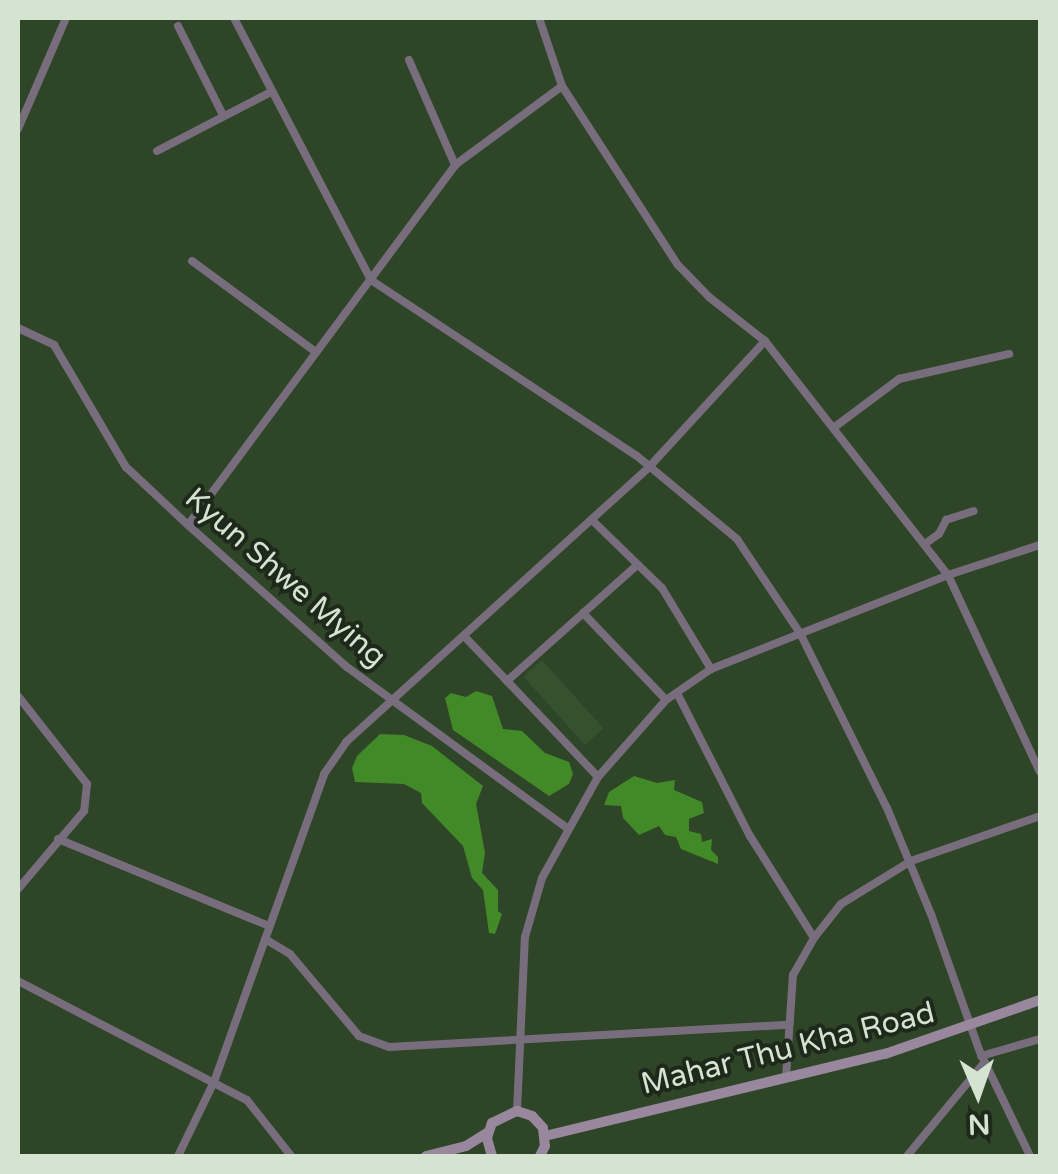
<!DOCTYPE html>
<style>
body{margin:0}
#map{position:relative;width:1058px;height:1174px;overflow:hidden;background:#2e4527;font-family:"Varela Round",sans-serif}
div>[style]{position:absolute}
[style*='--x']{left:calc(var(--x)*1px);top:calc(var(--y)*1px);width:calc(var(--w)*1px);rotate:calc(var(--a)*1deg)}
.built>*{inset:0;background:#35512d;transform-origin:0 0}
.water>*{inset:0;background:#428928}
.street>*{height:8px;margin:-4px;padding:0 4px;transform-origin:4px;border-radius:4px;background:#786d7c}
.secondary>*{height:10px;margin:-5px;padding:0 5px;transform-origin:5px;border-radius:5px;background:#98879d}
span{translate:-50% -50%;white-space:nowrap;text-align:center;line-height:1.15;-webkit-text-stroke:8px #1e281b;paint-order:stroke}
.street-label{font-size:30px;color:#d5e3d1}
.frame{position:absolute;inset:0;border:20px solid #d5e3d1;pointer-events:none}
.north{position:absolute;left:928px;top:1044px;width:100px;height:100px;-webkit-text-stroke:8px #1e281b;paint-order:stroke;rotate:178deg;font-size:28px;font-weight:700;line-height:40px;text-align:center;color:#d5e3d1}
.north::after{content:'';display:block;margin:auto;width:35px;height:45px;background:#d5e3d1;clip-path:polygon(50% 0,100% 100%,50% 72%,0 100%)}
</style>
<div id="map">
<div class="built">
<div style="left:542px;top:660px;width:92px;height:25px;rotate:48deg"></div>
</div>
<div class="water">
<div style="clip-path:polygon(476px 691px,492px 696px,503px 729px,522px 731px,545px 753px,569px 762px,573px 774px,569px 784px,549px 796px,453px 730px,445px 698px,451px 693px,466px 697px)"></div>
<div style="clip-path:polygon(380px 734px,404px 735px,432px 746px,483px 786px,476px 804px,485px 853px,482px 873px,498px 890px,498px 911px,502px 914px,495px 934px,489px 933px,483px 890px,472px 878px,463px 846px,422px 803px,421px 793px,404px 784px,355px 782px,352px 768px,357px 756px)"></div>
<div style="clip-path:polygon(634px 776px,657px 783px,675px 780px,674px 790px,702px 802px,704px 813px,689px 819px,689px 831px,701px 834px,702px 842px,712px 839px,711px 850px,718px 857px,718px 864px,681px 849px,676px 837px,665px 835px,659px 826px,639px 835px,623px 818px,621px 806px,604px 805px,609px 792px)"></div>
</div>
<div class="street">
<div style="--x:234;--y:18;--w:296;--a:62.4"></div>
<div style="--x:371;--y:280;--w:319;--a:33.5"></div>
<div style="--x:637;--y:456;--w:130;--a:39.7"></div>
<div style="--x:737;--y:539;--w:113;--a:56.2"></div>
<div style="--x:800;--y:633;--w:195;--a:63.6"></div>
<div style="--x:887;--y:808;--w:115;--a:67.5"></div>
<div style="--x:931;--y:914;--w:146;--a:70.5"></div>
<div style="--x:980;--y:1052;--w:115;--a:64.3"></div>
<div style="--x:539;--y:18;--w:72;--a:71.3"></div>
<div style="--x:562;--y:86;--w:213;--a:57.1"></div>
<div style="--x:678;--y:265;--w:45;--a:45.9"></div>
<div style="--x:709;--y:297;--w:71;--a:38.2"></div>
<div style="--x:765;--y:341;--w:297;--a:52"></div>
<div style="--x:948;--y:575;--w:217;--a:65"></div>
<div style="--x:178;--y:26;--w:100;--a:63.2"></div>
<div style="--x:409;--y:60;--w:115;--a:66.3"></div>
<div style="--x:18;--y:129;--w:121;--a:-66.6"></div>
<div style="--x:157;--y:151;--w:128;--a:-27.4"></div>
<div style="--x:192;--y:261;--w:154;--a:36.3"></div>
<div style="--x:18;--y:328;--w:40;--a:25"></div>
<div style="--x:54;--y:345;--w:142;--a:59.5"></div>
<div style="--x:126;--y:467;--w:85;--a:43.1"></div>
<div style="--x:188;--y:525;--w:213;--a:41.8"></div>
<div style="--x:347;--y:667;--w:271;--a:36.2"></div>
<div style="--x:836;--y:426;--w:79;--a:-36.7"></div>
<div style="--x:899;--y:379;--w:113;--a:-12.8"></div>
<div style="--x:592;--y:520;--w:98;--a:44.2"></div>
<div style="--x:662;--y:588;--w:95;--a:58.8"></div>
<div style="--x:188;--y:525;--w:448;--a:-53.4"></div>
<div style="--x:455;--y:165;--w:133;--a:-36.4"></div>
<div style="--x:926;--y:543;--w:16;--a:-35"></div>
<div style="--x:939;--y:534;--w:16;--a:-63"></div>
<div style="--x:946;--y:520;--w:29;--a:-18"></div>
<div style="--x:583;--y:613;--w:120;--a:46.3"></div>
<div style="--x:464;--y:636;--w:62;--a:46.3"></div>
<div style="--x:507;--y:681;--w:174;--a:-41.7"></div>
<div style="--x:507;--y:681;--w:132;--a:46.5"></div>
<div style="--x:677;--y:693;--w:161;--a:63"></div>
<div style="--x:750;--y:836;--w:120;--a:57.9"></div>
<div style="--x:18;--y:696;--w:112;--a:51.9"></div>
<div style="--x:87;--y:784;--w:27;--a:96"></div>
<div style="--x:84;--y:811;--w:102;--a:130.2"></div>
<div style="--x:58;--y:839;--w:228;--a:22.4"></div>
<div style="--x:265;--y:939;--w:29;--a:31"></div>
<div style="--x:290;--y:954;--w:107;--a:49.9"></div>
<div style="--x:359;--y:1036;--w:32;--a:20"></div>
<div style="--x:389;--y:1047;--w:399;--a:-3.2"></div>
<div style="--x:18;--y:981;--w:258;--a:27.5"></div>
<div style="--x:247;--y:1100;--w:71;--a:51.8"></div>
<div style="--x:981;--y:1056;--w:61;--a:-16.1"></div>
<div style="--x:786;--y:1077;--w:102;--a:-86.1"></div>
<div style="--x:793;--y:975;--w:43;--a:-60.4"></div>
<div style="--x:814;--y:938;--w:43;--a:-51.5"></div>
<div style="--x:841;--y:904;--w:82;--a:-31.6"></div>
<div style="--x:911;--y:861;--w:137;--a:-19.2"></div>
<div style="--x:517;--y:1111;--w:174;--a:-87.4"></div>
<div style="--x:525;--y:937;--w:61;--a:-73.9"></div>
<div style="--x:542;--y:878;--w:115;--a:-61"></div>
<div style="--x:598;--y:777;--w:103;--a:-48.6"></div>
<div style="--x:666;--y:700;--w:55;--a:-34.6"></div>
<div style="--x:711;--y:669;--w:255;--a:-21.6"></div>
<div style="--x:948;--y:575;--w:97;--a:-18.1"></div>
<div style="--x:178;--y:1156;--w:82;--a:-64.1"></div>
<div style="--x:214;--y:1082;--w:327;--a:-70.3"></div>
<div style="--x:324;--y:774;--w:39;--a:-55"></div>
<div style="--x:346;--y:742;--w:411;--a:-42.2"></div>
<div style="--x:650;--y:466;--w:170;--a:-47.4"></div>
<div style="--x:907;--y:1156;--w:121;--a:-50.4"></div>
</div>
<div class="secondary">
<div style="--x:545;--y:1136;--w:350;--a:-13.6"></div>
<div style="--x:885;--y:1054;--w:164;--a:-19.2"></div>
<div style="--x:426;--y:1156;--w:41;--a:-14"></div>
<div style="--x:466;--y:1146;--w:25;--a:-32"></div>
<div style="--x:492;--y:1156;--w:19;--a:-106"></div>
<div style="--x:487;--y:1138;--w:16;--a:-72"></div>
<div style="--x:492;--y:1123;--w:28;--a:-26"></div>
<div style="--x:517;--y:1111;--w:16;--a:18"></div>
<div style="--x:532;--y:1116;--w:16;--a:47"></div>
<div style="--x:543;--y:1128;--w:18;--a:84"></div>
<div style="--x:545;--y:1146;--w:11;--a:117"></div>
</div>
<div class="street-label">
<span style="left:285px;top:578px;rotate:41deg">Kyun Shwe Mying</span>
<span style="left:788px;top:1049px;rotate:-14deg">Mahar Thu Kha Road</span>
</div>
<div class="frame"></div>
<div class="north">N</div>
</div>
